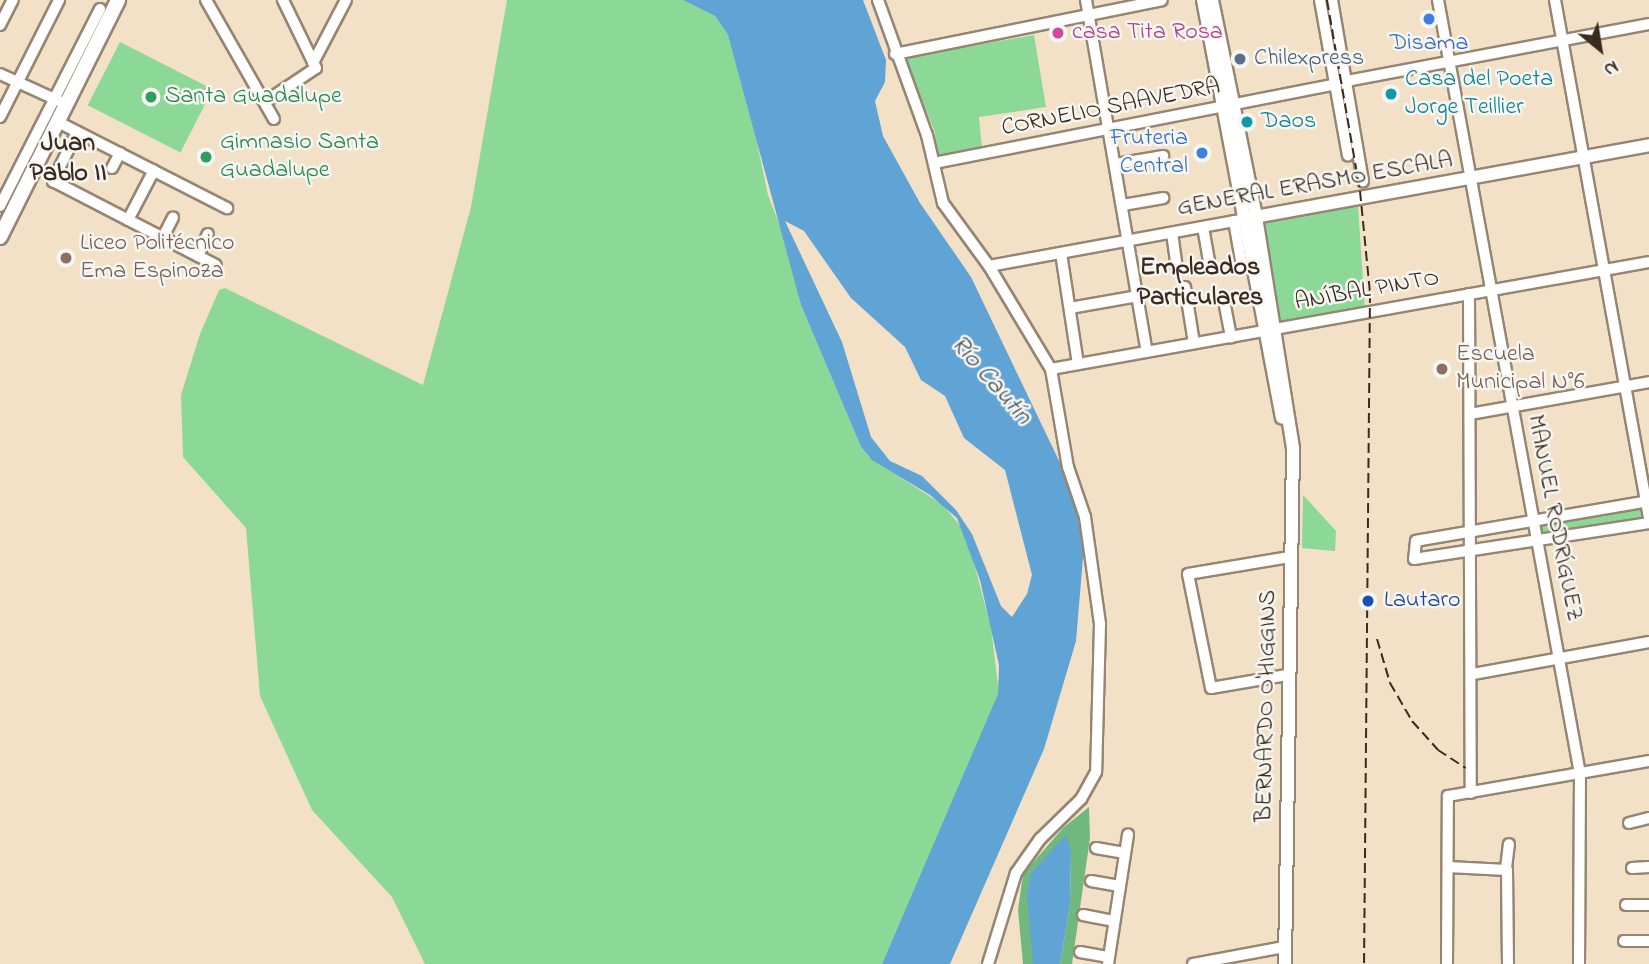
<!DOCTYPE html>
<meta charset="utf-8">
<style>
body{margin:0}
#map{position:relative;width:1649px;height:964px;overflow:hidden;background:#f2e0c7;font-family:"Indie Flower",sans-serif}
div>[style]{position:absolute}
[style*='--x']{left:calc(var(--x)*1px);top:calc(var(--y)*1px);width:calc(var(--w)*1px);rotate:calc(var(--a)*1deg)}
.green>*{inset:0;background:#8cd896;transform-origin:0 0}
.forest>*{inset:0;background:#71b87f}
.water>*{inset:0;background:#60a4d5}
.roads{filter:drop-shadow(2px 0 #968572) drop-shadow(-2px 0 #968572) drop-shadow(0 2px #968572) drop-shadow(0 -2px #968572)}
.minor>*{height:10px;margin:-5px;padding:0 5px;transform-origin:5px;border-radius:5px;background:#fff}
.major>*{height:12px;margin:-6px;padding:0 6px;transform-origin:6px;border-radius:6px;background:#fff}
.highway>*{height:14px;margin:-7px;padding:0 7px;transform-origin:7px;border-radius:7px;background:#fff}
.rail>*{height:2px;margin-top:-1px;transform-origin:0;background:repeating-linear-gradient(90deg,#3b2a1e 0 10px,transparent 0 15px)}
.dots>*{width:19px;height:19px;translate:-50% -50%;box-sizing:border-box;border:4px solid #f6f6f2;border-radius:50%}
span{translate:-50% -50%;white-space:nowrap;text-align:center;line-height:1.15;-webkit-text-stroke:5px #f6f6f2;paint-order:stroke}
.hotel-label{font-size:24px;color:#b23c85}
.left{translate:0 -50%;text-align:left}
.shop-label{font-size:24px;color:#366cbe}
.right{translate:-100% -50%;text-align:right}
.service-label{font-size:24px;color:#4e5e75}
.culture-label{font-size:24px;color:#0d838f}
.leisure-label{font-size:24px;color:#27864d}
.street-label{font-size:24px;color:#3b2a1e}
.education-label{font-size:24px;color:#785e54}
.transit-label{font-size:24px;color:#164399}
.neighbourhood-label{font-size:26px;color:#3b2a1e;font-weight:700}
.water-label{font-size:26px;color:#48555e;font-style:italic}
.north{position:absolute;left:1565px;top:14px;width:70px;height:70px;-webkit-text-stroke:5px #f6f6f2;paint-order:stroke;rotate:150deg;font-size:19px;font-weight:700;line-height:28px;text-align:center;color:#3b2a1e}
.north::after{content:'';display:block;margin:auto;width:24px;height:32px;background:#3b2a1e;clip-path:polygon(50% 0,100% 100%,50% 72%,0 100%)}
</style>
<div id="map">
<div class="green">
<div style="clip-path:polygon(507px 0,683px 0,715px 16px,728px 35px,747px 95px,768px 195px,788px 247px,801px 305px,861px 447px,869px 457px,943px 505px,966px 533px,991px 628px,999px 694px,882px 964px,425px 964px,392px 897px,312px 810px,260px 696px,246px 528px,183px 457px,181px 395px,200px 334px,219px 290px,225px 288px,423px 385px,471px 207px)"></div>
<div style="clip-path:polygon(1034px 35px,1046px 107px,979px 117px,982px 149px,936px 160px,935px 132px,904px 58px)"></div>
<div style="left:120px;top:42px;width:104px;height:71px;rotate:27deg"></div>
<div style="clip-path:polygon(1358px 206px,1365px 310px,1283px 323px,1277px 315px,1263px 223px)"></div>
<div style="clip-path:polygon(1303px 495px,1336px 531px,1335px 551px,1302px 548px)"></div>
<div style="clip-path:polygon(1649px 502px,1649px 518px,1540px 540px,1538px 522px)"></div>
</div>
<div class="forest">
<div style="clip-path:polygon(1089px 807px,1090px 838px,1072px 964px,1060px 964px,1070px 905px,1071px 850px,1033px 955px,1033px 964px,1023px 964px,1018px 910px,1023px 874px,1063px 828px)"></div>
</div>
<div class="water">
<div style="clip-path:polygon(evenodd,683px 0,863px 0,886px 60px,885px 82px,875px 101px,883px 136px,920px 203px,971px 277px,1073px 490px,1085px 534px,1076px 641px,1044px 749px,950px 964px,882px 964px,998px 694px,999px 665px,980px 580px,957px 518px,930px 495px,872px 460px,861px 447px,801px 305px,728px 35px,715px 16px,683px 0,785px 221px,804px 231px,851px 298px,905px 347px,921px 380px,945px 396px,964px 438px,1005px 470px,1032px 575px,1027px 594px,1012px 617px,1001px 606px,972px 534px,956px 510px,922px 476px,890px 461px,871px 437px,842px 342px,785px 221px)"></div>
<div style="clip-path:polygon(1066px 835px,1071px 850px,1070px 905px,1060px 964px,1033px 964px,1027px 895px,1031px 873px)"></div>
</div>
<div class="roads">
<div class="minor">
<div style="--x:206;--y:0;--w:137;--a:60.3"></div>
<div style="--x:878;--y:0;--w:144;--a:70.1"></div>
<div style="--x:927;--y:135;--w:70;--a:76.8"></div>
<div style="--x:943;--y:203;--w:78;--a:53.9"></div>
<div style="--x:989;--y:266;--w:120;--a:59"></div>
<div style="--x:1051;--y:369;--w:99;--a:80.2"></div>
<div style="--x:1068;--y:467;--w:53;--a:71.2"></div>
<div style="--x:1085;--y:517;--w:108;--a:82"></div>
<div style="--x:1100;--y:624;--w:148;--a:91.5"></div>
<div style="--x:1096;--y:772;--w:31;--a:119"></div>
<div style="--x:1081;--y:799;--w:57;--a:135.7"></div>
<div style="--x:1040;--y:839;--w:42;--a:125.2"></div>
<div style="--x:1016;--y:873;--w:95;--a:107.1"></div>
<div style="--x:1086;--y:0;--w:357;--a:80.2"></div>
<div style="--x:1320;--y:0;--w:158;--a:79.8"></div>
<div style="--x:1332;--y:0;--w:184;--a:80.3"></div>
<div style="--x:1438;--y:0;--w:787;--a:79.6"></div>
<div style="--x:1580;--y:774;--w:190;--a:90.3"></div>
<div style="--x:1555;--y:0;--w:526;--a:79.71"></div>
<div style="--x:0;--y:25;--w:28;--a:-63"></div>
<div style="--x:895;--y:54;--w:272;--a:-11.4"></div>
<div style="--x:313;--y:63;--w:71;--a:-62.4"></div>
<div style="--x:0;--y:74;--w:65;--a:24.6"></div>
<div style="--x:1347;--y:81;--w:307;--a:-10.7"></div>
<div style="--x:265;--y:102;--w:61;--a:-33.7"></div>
<div style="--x:316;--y:68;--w:76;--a:-115.9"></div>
<div style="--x:0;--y:117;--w:131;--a:-63.2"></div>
<div style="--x:58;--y:122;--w:190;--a:27"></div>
<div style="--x:77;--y:132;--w:55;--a:116.1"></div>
<div style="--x:53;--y:181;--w:183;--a:27.3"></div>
<div style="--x:934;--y:163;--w:410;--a:-11.1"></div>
<div style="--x:1116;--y:164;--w:48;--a:-9.7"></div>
<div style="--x:112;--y:168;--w:17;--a:-62"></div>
<div style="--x:1123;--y:205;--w:41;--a:-9.9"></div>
<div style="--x:0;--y:206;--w:221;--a:-63.1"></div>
<div style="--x:128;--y:220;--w:56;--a:-62.5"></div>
<div style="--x:1234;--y:221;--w:46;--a:79.9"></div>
<div style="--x:1203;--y:227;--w:35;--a:80"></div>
<div style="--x:1172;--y:233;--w:36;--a:82"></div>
<div style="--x:163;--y:237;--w:22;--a:-63"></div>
<div style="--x:1061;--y:253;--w:112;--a:81.3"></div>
<div style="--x:198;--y:256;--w:24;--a:-66"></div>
<div style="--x:989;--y:266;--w:260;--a:-10.4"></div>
<div style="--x:1185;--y:287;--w:57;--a:80.9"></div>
<div style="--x:1469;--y:294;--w:499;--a:89.8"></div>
<div style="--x:1225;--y:306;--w:32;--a:79"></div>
<div style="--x:1070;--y:308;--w:69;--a:-10"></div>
<div style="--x:1051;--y:369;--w:607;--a:-10.14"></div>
<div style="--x:1470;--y:414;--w:182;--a:-10.1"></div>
<div style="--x:1649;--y:501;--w:236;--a:170.3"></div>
<div style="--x:1416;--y:541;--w:18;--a:96"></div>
<div style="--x:1414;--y:559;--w:238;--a:-8.7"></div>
<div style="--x:1473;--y:674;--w:179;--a:-10.3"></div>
<div style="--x:1287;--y:675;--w:77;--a:170.3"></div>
<div style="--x:1211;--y:688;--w:116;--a:-101.4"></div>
<div style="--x:1188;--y:574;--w:103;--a:-9.5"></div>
<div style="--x:1629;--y:823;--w:21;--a:-14"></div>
<div style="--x:1096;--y:848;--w:29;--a:10"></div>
<div style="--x:1448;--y:867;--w:59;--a:2.9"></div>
<div style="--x:1507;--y:870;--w:94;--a:89.4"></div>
<div style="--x:1506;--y:868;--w:24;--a:-83"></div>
<div style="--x:1632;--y:868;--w:17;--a:-3"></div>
<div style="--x:1091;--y:881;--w:29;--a:10"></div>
<div style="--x:1626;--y:905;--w:23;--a:0"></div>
<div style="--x:1083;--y:915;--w:32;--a:11"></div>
<div style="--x:1624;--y:941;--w:25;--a:0"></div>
<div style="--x:1080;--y:952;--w:28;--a:10"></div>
<div style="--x:1108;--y:964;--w:131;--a:-81.2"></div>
<div style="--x:1193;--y:964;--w:93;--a:-10.6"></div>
<div style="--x:1447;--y:964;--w:168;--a:-89.7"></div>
<div style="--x:1448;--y:796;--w:204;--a:-9.9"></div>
</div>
<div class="major">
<div style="--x:1203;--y:0;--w:425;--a:79.3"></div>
<div style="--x:1212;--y:0;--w:221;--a:78.5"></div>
<div style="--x:1256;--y:217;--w:234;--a:80.9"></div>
<div style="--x:1293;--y:448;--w:516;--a:90.89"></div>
<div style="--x:1249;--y:218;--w:407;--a:-10.3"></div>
</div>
<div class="highway">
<div style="--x:0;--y:237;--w:265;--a:-63.5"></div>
</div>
</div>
<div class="rail">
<div style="--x:1327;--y:0;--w:194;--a:80.2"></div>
<div style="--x:1360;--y:191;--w:102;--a:84.4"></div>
<div style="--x:1370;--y:293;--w:671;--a:90.51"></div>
<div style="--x:1377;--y:639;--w:46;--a:73.5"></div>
<div style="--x:1390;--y:683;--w:44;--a:59.9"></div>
<div style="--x:1412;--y:721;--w:39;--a:48"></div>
<div style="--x:1438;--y:750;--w:33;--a:33"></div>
</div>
<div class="dots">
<div style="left:1429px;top:19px;background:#3f7fe0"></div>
<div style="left:1058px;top:33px;background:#d1479c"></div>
<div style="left:1240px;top:59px;background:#5c6f8a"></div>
<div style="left:1391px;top:94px;background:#0f9aa8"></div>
<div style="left:151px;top:97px;background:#2e9e5b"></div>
<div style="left:1247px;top:122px;background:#0f9aa8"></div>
<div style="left:1202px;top:153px;background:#3f7fe0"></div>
<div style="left:206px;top:157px;background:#2e9e5b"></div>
<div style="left:66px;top:258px;background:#8d6e63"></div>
<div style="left:1442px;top:369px;background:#8d6e63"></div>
<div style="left:1368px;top:601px;background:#1a4fb4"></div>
</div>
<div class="hotel-label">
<span class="left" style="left:1072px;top:33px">casa Tita Rosa</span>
</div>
<div class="shop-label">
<span style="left:1429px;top:44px">Disama</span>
<span class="right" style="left:1188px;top:153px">Fruteria<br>Central</span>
</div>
<div class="service-label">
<span class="left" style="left:1254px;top:59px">Chilexpress</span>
</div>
<div class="culture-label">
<span class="left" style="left:1405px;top:94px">Casa del Poeta<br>Jorge Teillier</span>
<span class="left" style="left:1261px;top:122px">Daos</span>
</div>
<div class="leisure-label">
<span class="left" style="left:165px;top:97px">Santa Guadalupe</span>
<span class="left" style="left:220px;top:157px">Gimnasio Santa<br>Guadalupe</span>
</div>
<div class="street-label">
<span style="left:1111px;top:108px;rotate:-11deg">CORNELIO SAAVEDRA</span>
<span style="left:1315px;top:185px;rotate:-10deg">GENERAL ERASMO ESCALA</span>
<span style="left:1367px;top:291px;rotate:-10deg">ANÍBAL PINTO</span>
<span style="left:1554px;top:518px;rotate:79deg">MANUEL RODRÍGUEZ</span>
<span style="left:1267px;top:706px;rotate:-89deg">BERNARDO O'HIGGINS</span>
</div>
<div class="education-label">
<span class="left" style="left:80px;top:258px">Liceo Politécnico<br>Ema Espinoza</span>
<span class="left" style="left:1456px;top:369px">Escuela<br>Municipal N°6</span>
</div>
<div class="transit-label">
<span class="left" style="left:1384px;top:601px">Lautaro</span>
</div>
<div class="neighbourhood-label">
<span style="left:68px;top:160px">Juan<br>Pablo II</span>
<span style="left:1200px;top:284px">Empleados<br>Particulares</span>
</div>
<div class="water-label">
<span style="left:990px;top:381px;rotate:49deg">Río Cautín</span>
</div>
<div class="north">N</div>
</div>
